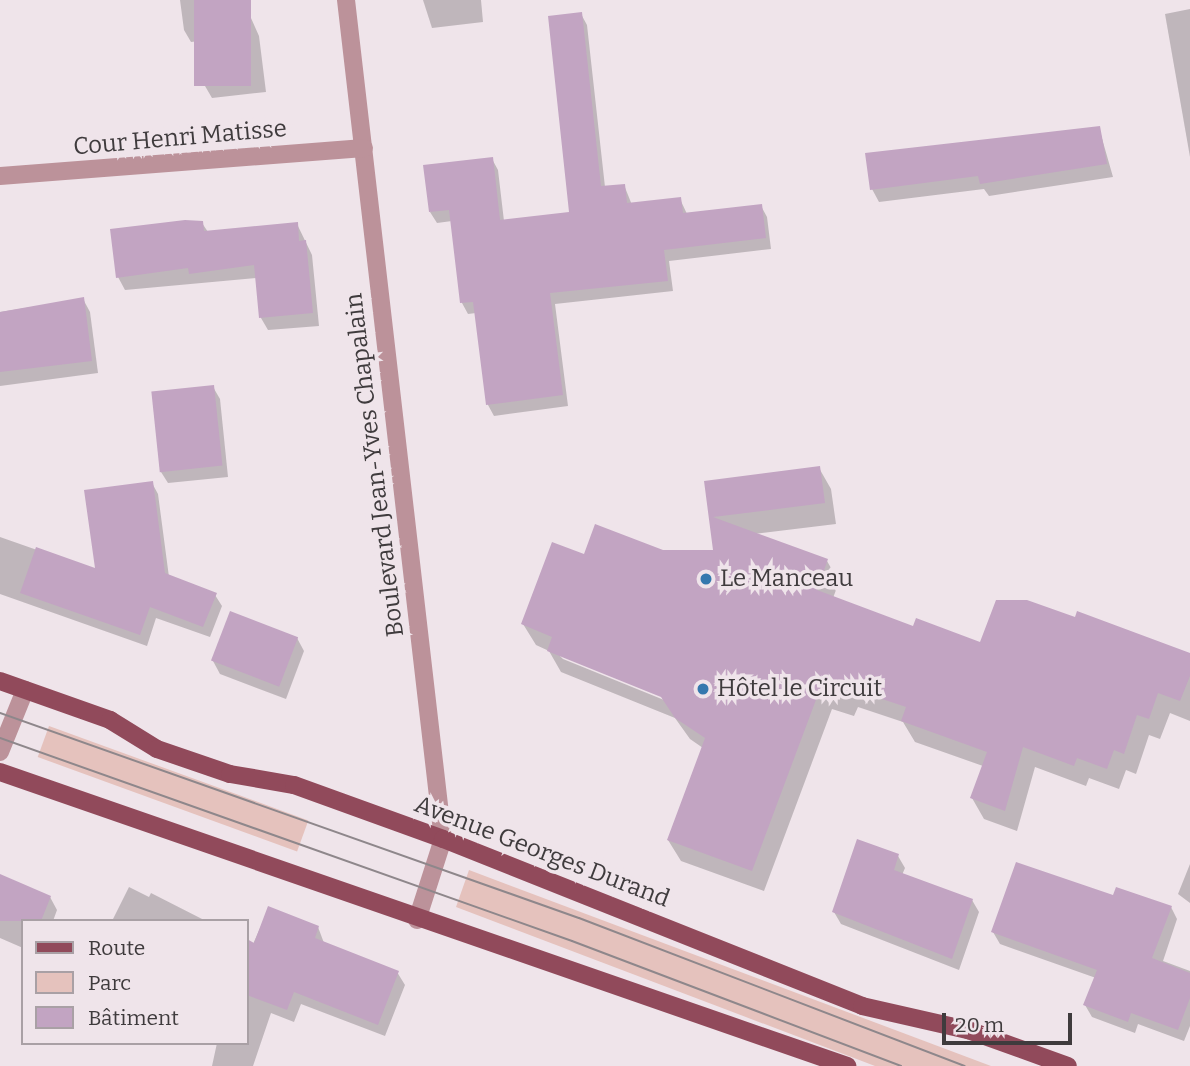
<!DOCTYPE html>
<meta charset="utf-8">
<style>
body{margin:0}
#map{position:relative;width:1190px;height:1066px;overflow:hidden;background:#efe4ea;font-family:Bitter,serif}
div>[style]{position:absolute}
[style*='--x']{left:calc(var(--x)*1px);top:calc(var(--y)*1px);width:calc(var(--w)*1px);rotate:calc(var(--a)*1deg)}
.green>*{inset:0;background:#e5c2bd;transform-origin:0 0}
.shadow>*{inset:0;background:#0003}
.building>*{inset:0;background:#c2a4c2;transform-origin:0 0}
.minor>*{height:18px;margin:-9px;padding:0 9px;transform-origin:9px;border-radius:9px;background:#bc929a}
.major>*{height:18px;margin:-9px;padding:0 9px;transform-origin:9px;border-radius:9px;background:#914a5b}
.tram>*{height:2px;margin:-1px;padding:0 1px;transform-origin:1px;border-radius:1px;background:#8e878b}
.dots>*{width:19px;height:19px;translate:-50% -50%;box-sizing:border-box;border:4px solid #efe4ea;border-radius:50%}
span{translate:-50% -50%;white-space:nowrap;text-align:center;line-height:1.15;-webkit-text-stroke:7px #efe4ea;paint-order:stroke}
.street-label{font-size:24px;color:#3f3b3d}
.poi-label{font-size:24px;color:#3f3b3d}
.left{translate:0 -50%;text-align:left}
.legend{position:absolute;left:21px;top:919px;width:228px;height:126px;box-sizing:border-box;background:#efe4ea;border:2px solid #a9a0a5;margin:0;padding:9px 12px;list-style:none;font-size:21px;color:#3f3b3d}
.legend li{display:flex;align-items:center;gap:14px;height:35px}
.legend b{width:35px;border:2px solid #a9a0a5}
.scale{position:absolute;left:942px;top:1013px;width:130px;height:32px;box-sizing:border-box;border:4px solid #3f3b3d;border-top:0;padding-left:9px;font-size:21px;line-height:24px;white-space:nowrap;color:#3f3b3d;-webkit-text-stroke:5px #efe4ea;paint-order:stroke}
</style>
<div id="map">
<div class="green">
<div style="left:49px;top:726px;width:276px;height:33px;rotate:20deg"></div>
<div style="clip-path:polygon(469px 870px,991px 1066px,875px 1066px,456px 907px)"></div>
</div>
<div class="shadow">
<div style="clip-path:polygon(180px 0,243px 0,259px 36px,266px 92px,212px 98px,205px 86px,200px 41px,191px 42px,184px 30px)"></div>
<div style="clip-path:polygon(423px 0,481px 0,483px 22px,432px 28px)"></div>
<div style="clip-path:polygon(1190px 9px,1190px 157px,1165px 14px)"></div>
<div style="clip-path:polygon(581px 14px,587px 25px,605px 187px,624px 185px,632px 205px,680px 199px,687px 214px,761px 206px,767px 217px,771px 249px,669px 261px,673px 291px,555px 304px,568px 406px,494px 416px,488px 405px,476px 313px,468px 314px,462px 303px,452px 221px,437px 223px,430px 212px,492px 159px,498px 170px,504px 221px,571px 214px)"></div>
<div style="clip-path:polygon(1099px 128px,1113px 177px,989px 196px,984px 189px,879px 202px,872px 189px)"></div>
<div style="clip-path:polygon(202px 223px,208px 232px,297px 224px,312px 255px,319px 326px,268px 330px,261px 318px,257px 278px,125px 290px,118px 277px)"></div>
<div style="clip-path:polygon(83px 299px,90px 312px,98px 373px,0 386px,0 312px)"></div>
<div style="clip-path:polygon(213px 387px,220px 399px,228px 477px,168px 483px,161px 472px)"></div>
<div style="clip-path:polygon(evenodd,819px 468px,831px 489px,836px 524px,754px 534px,827px 561px,839px 582px,833px 598px,914px 628px,981px 644px,1190px 655px,1190px 721px,1170px 713px,1160px 739px,1149px 735px,1136px 774px,1126px 770px,1119px 789px,1089px 778px,1086px 786px,1035px 767px,1017px 831px,984px 819px,972px 798px,983px 766px,915px 742px,903px 722px,858px 707px,854px 716px,832px 709px,764px 891px,681px 861px,668px 840px,703px 748px,690px 739px,675px 718px,561px 672px,549px 651px,536px 645px,523px 624px,585px 556px,715px 552px,706px 483px,819px 468px,557px 653px,670px 698px,669px 702px,563px 659px,557px 653px)"></div>
<div style="clip-path:polygon(152px 483px,158px 494px,169px 577px,215px 595px,222px 606px,210px 637px,156px 618px,147px 646px,0 594px,0 537px,97px 571px)"></div>
<div style="clip-path:polygon(297px 638px,304px 651px,286px 699px,220px 674px,213px 661px)"></div>
<div style="clip-path:polygon(898px 856px,905px 868px,902px 875px,972px 900px,979px 912px,959px 970px,841px 924px,834px 912px)"></div>
<div style="clip-path:polygon(1190px 864px,1190px 903px,1178px 894px)"></div>
<div style="clip-path:polygon(0 876px,50px 897px,57px 910px,53px 921px,23px 921px,23px 948px,0 938px)"></div>
<div style="clip-path:polygon(129px 887px,149px 897px,151px 893px,206px 921px,112px 921px)"></div>
<div style="clip-path:polygon(1114px 898px,1171px 907px,1177px 919px,1163px 961px,1190px 971px,1190px 1026px,1184px 1041px,1138px 1024px,1135px 1033px,1092px 1017px,1085px 1005px,1096px 978px,1000px 944px,993px 932px)"></div>
<div style="clip-path:polygon(269px 908px,318px 927px,324px 943px,397px 972px,405px 985px,385px 1036px,301px 1004px,294px 1022px,271px 1013px,253px 1066px,212px 1066px,217px 1043px,247px 1043px,247px 941px,253px 944px)"></div>
</div>
<div class="building">
<div style="left:194px;top:0;width:57px;height:86px"></div>
<div style="clip-path:polygon(582px 12px,601px 186px,625px 184px,627px 203px,681px 197px,683px 213px,762px 204px,766px 238px,664px 250px,668px 281px,550px 293px,563px 395px,486px 405px,473px 302px,460px 303px,449px 210px,429px 212px,423px 165px,493px 157px,500px 220px,569px 212px,548px 16px)"></div>
<div style="clip-path:polygon(1100px 126px,1107px 164px,980px 184px,978px 176px,870px 190px,865px 153px)"></div>
<div style="clip-path:polygon(185px 220px,203px 221px,204px 231px,298px 222px,299px 241px,306px 240px,313px 313px,259px 318px,254px 265px,189px 274px,188px 268px,116px 278px,110px 229px)"></div>
<div style="clip-path:polygon(84px 297px,92px 361px,0 372px,0 312px)"></div>
<div style="left:214px;top:385px;width:81px;height:63px;rotate:84deg"></div>
<div style="clip-path:polygon(820px 466px,825px 503px,713px 517px,828px 559px,817px 590px,913px 626px,916px 618px,980px 642px,996px 600px,1027px 600px,1075px 617px,1077px 611px,1190px 653px,1190px 676px,1180px 701px,1158px 693px,1149px 719px,1137px 715px,1124px 754px,1114px 750px,1107px 769px,1077px 758px,1074px 766px,1023px 747px,1005px 811px,970px 798px,987px 752px,901px 721px,906px 707px,846px 687px,842px 696px,820px 689px,752px 871px,667px 840px,705px 738px,675px 718px,661px 697px,547px 651px,552px 637px,521px 624px,552px 542px,584px 554px,595px 524px,663px 550px,713px 550px,704px 481px)"></div>
<div style="clip-path:polygon(153px 481px,165px 573px,217px 593px,203px 627px,150px 607px,140px 635px,20px 593px,36px 547px,95px 568px,84px 490px)"></div>
<div style="left:230px;top:611px;width:73px;height:53px;rotate:21deg"></div>
<div style="clip-path:polygon(857px 839px,899px 854px,894px 870px,973px 899px,952px 959px,832px 912px)"></div>
<div style="clip-path:polygon(1016px 862px,1113px 895px,1116px 887px,1172px 906px,1152px 958px,1190px 973px,1190px 998px,1178px 1030px,1131px 1013px,1128px 1022px,1083px 1005px,1097px 970px,991px 932px)"></div>
<div style="clip-path:polygon(0 874px,51px 896px,41px 921px,0 921px)"></div>
<div style="clip-path:polygon(268px 906px,319px 926px,315px 938px,399px 971px,378px 1025px,294px 992px,287px 1010px,247px 995px,247px 939px,254px 943px)"></div>
</div>
<div class="minor">
<div style="--x:346;--y:0;--w:845;--a:83.41"></div>
<div style="--x:443;--y:839;--w:85;--a:107.8"></div>
<div style="--x:0;--y:176;--w:365;--a:-4.4"></div>
<div style="--x:0;--y:752;--w:67;--a:-68"></div>
</div>
<div class="major">
<div style="--x:0;--y:681;--w:117;--a:19.5"></div>
<div style="--x:110;--y:720;--w:55;--a:31.7"></div>
<div style="--x:157;--y:749;--w:77;--a:18.9"></div>
<div style="--x:230;--y:774;--w:65;--a:9.8"></div>
<div style="--x:294;--y:785;--w:158;--a:19.9"></div>
<div style="--x:443;--y:839;--w:451;--a:21.7"></div>
<div style="--x:862;--y:1006;--w:109;--a:12.8"></div>
<div style="--x:968;--y:1030;--w:106;--a:19.8"></div>
<div style="--x:0;--y:772;--w:897;--a:19.14"></div>
</div>
<div class="tram">
<div style="--x:0;--y:713;--w:614;--a:19.5"></div>
<div style="--x:579;--y:918;--w:413;--a:21"></div>
<div style="--x:0;--y:738;--w:607;--a:19.54"></div>
<div style="--x:572;--y:941;--w:352;--a:20.8"></div>
</div>
<div class="dots">
<div style="left:706px;top:579px;background:#3578ae"></div>
<div style="left:703px;top:689px;background:#3578ae"></div>
</div>
<div class="street-label">
<span style="left:180px;top:138px;rotate:-5deg">Cour Henri Matisse</span>
<span style="left:375px;top:465px;rotate:-97deg">Boulevard Jean-Yves Chapalain</span>
<span style="left:542px;top:852px;rotate:21deg">Avenue Georges Durand</span>
</div>
<div class="poi-label">
<span class="left" style="left:720px;top:579px">Le Manceau</span>
<span class="left" style="left:717px;top:689px">Hôtel le Circuit</span>
</div>
<ul class="legend">
<li><b style="height:9px;background:#914a5b"></b>Route</li>
<li><b style="height:19px;background:#e5c2bd"></b>Parc</li>
<li><b style="height:19px;background:#c2a4c2"></b>Bâtiment</li>
</ul>
<div class="scale">20 m</div>
</div>
